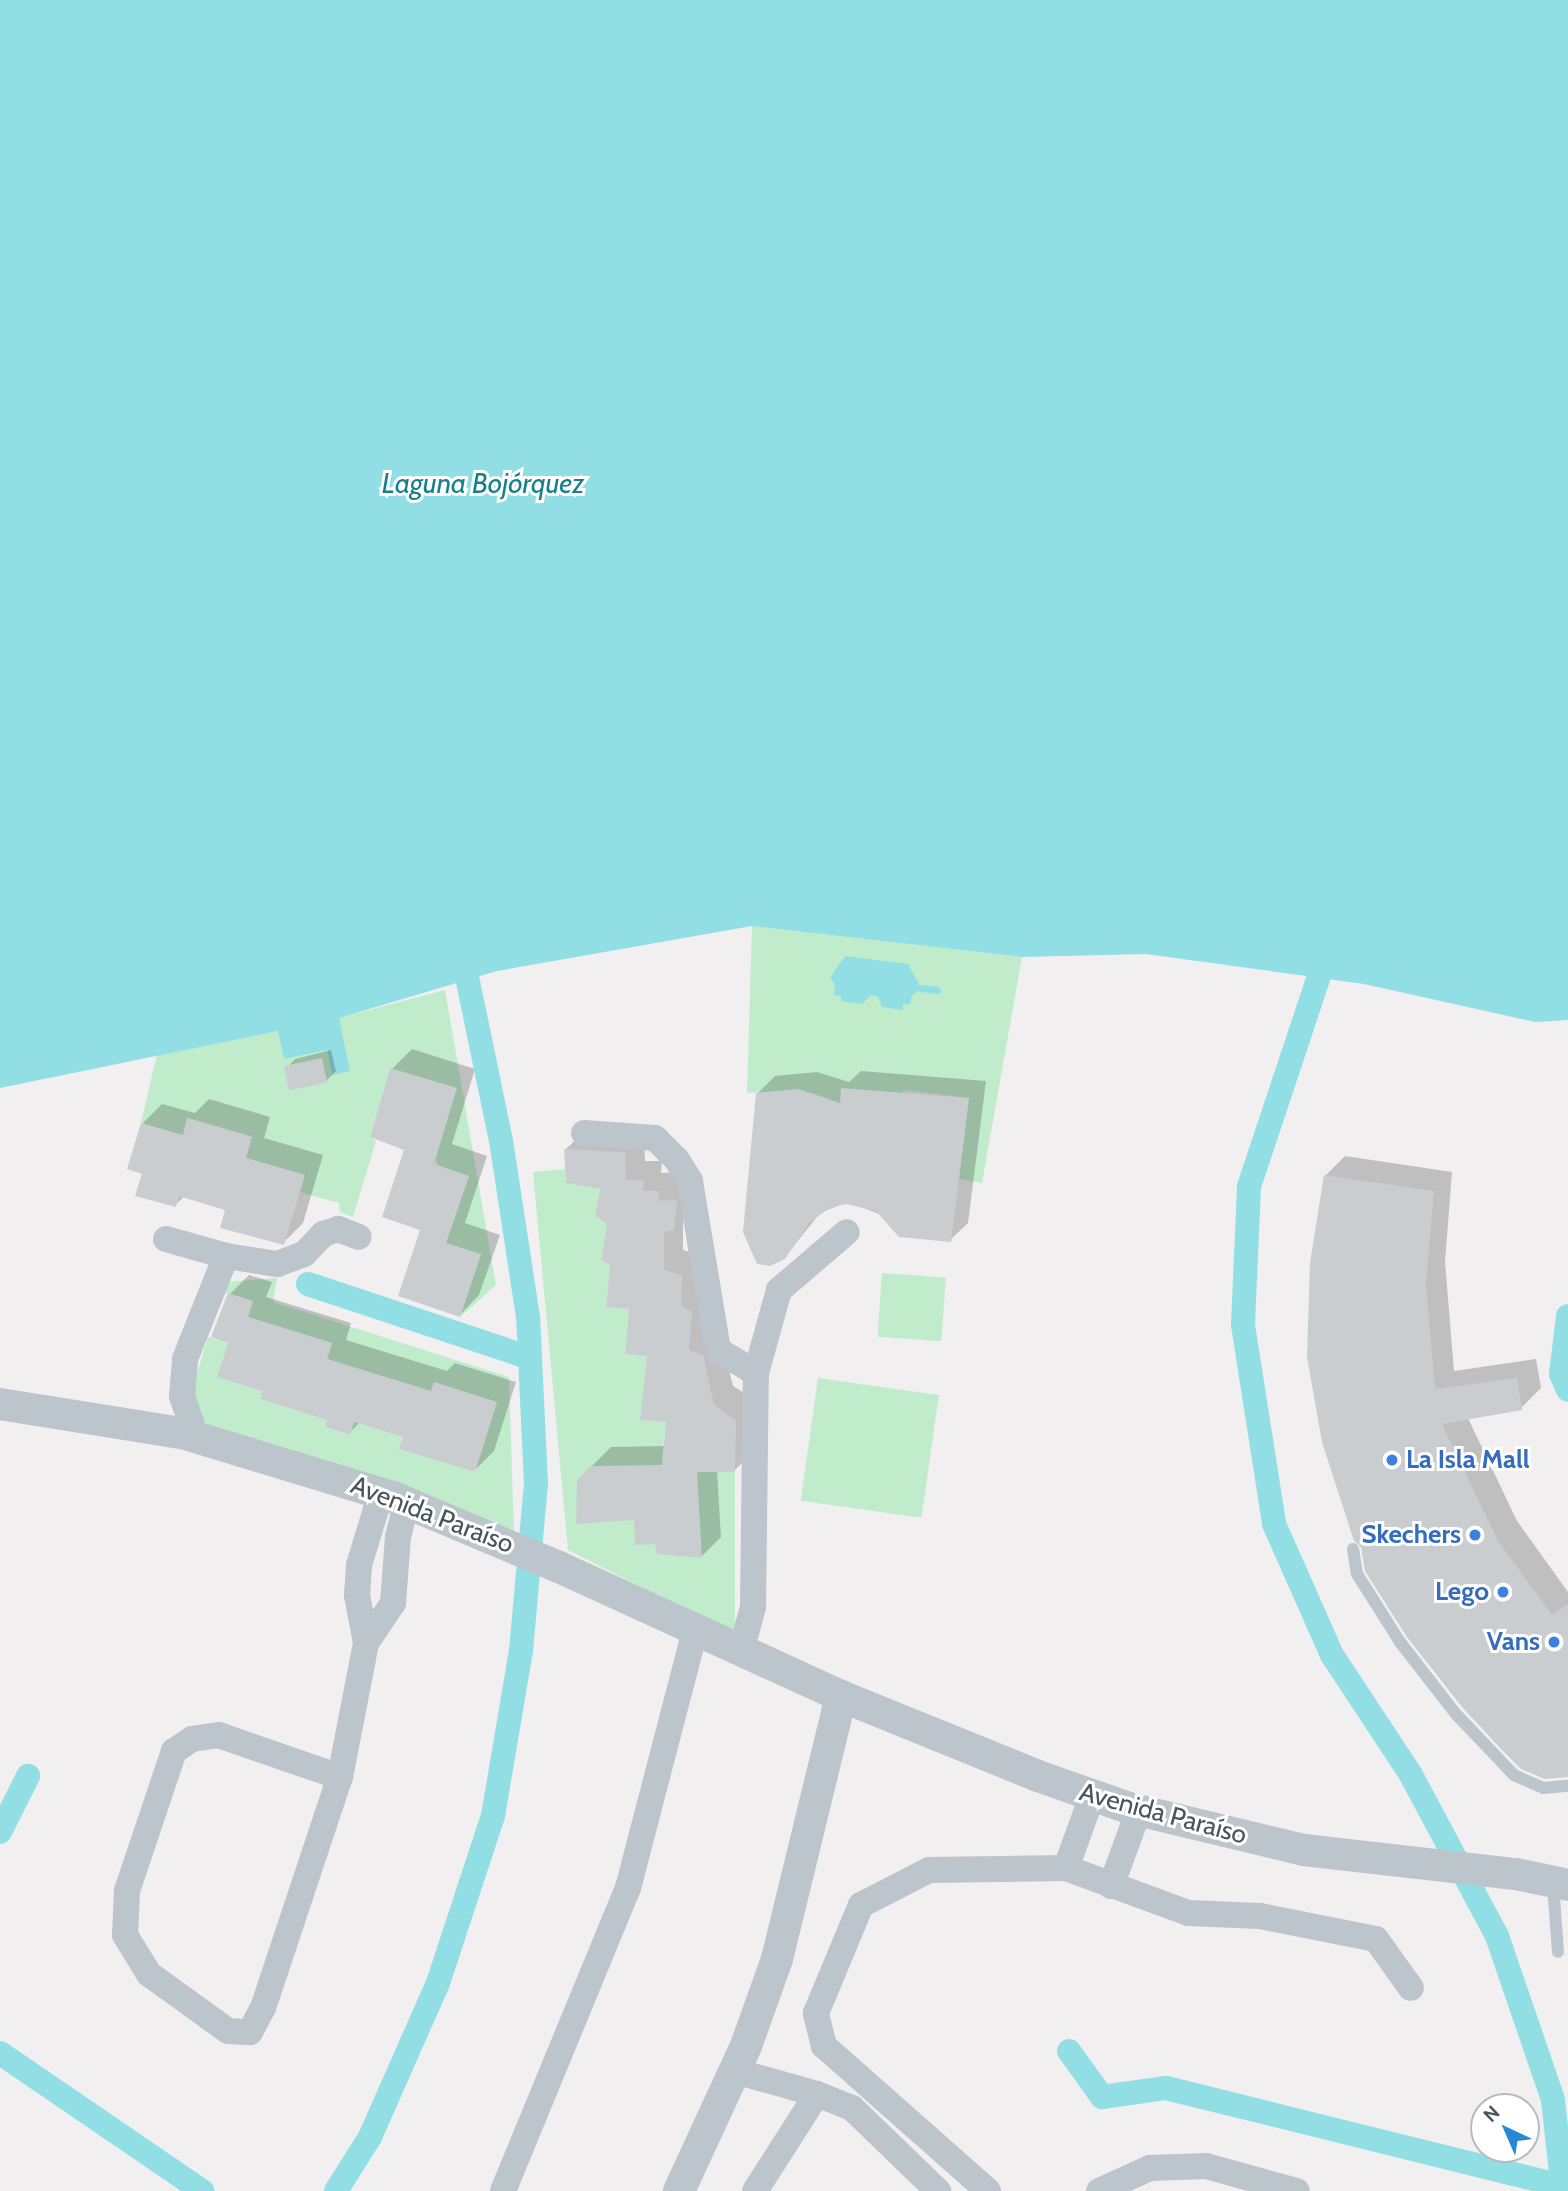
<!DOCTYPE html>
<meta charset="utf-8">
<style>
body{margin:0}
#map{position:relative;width:1568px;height:2191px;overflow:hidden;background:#f1efef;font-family:Cabin,sans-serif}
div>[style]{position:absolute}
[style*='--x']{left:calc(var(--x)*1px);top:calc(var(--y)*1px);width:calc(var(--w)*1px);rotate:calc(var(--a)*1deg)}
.green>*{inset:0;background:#c1eccc;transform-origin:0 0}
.water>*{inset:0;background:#91dfe5}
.shadow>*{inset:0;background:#0003}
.stream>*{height:7px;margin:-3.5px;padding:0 3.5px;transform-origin:3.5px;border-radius:3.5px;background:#91dfe5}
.canal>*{height:24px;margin:-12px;padding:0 12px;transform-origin:12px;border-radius:12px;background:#91dfe5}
.building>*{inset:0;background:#c9cdd0;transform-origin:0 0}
.service>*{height:12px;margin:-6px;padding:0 6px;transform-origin:6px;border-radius:6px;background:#bcc5cb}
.minor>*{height:26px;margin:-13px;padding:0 13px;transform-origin:13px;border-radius:13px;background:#bcc5cb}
.tertiary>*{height:32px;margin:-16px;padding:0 16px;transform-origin:16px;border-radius:16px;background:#bcc5cb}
.dots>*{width:19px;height:19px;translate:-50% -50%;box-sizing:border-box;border:4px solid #fff;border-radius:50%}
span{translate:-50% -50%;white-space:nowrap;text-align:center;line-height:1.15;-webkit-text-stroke:6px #fff;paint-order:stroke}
.shop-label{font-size:26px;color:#366cbe;font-weight:700}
.left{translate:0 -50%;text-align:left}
.right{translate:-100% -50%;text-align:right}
.street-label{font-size:26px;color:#48555b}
.water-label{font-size:28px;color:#16808a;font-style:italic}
.north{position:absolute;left:1470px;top:2093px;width:70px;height:70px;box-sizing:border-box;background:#fff;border:2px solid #b6bbbd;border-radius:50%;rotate:316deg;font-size:19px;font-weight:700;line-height:28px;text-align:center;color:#48555b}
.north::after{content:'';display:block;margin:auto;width:24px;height:32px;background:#2789d3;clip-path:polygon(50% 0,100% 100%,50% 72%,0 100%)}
</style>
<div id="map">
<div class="green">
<div style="clip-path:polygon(752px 926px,1022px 957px,982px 1183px,959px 1179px,969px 1098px,903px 1090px,891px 1191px,816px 1137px,826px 1098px,801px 1090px,795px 1120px,782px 1121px,780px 1091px,747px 1093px)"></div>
<div style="clip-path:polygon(445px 990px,496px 1285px,460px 1317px,481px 1255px,446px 1243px,469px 1176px,439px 1166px,390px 1068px,370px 1137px,376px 1141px,353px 1217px,340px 1212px,339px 1203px,299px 1192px,304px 1175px,246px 1158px,251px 1136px,188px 1118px,183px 1135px,141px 1123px,157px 1054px,278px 1031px,327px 1050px,332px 1074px,349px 1071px,338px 1018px)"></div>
<div style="clip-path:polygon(565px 1169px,566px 1183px,600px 1189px,595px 1216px,607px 1224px,601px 1260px,610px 1265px,606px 1307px,629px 1309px,625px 1353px,647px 1356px,641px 1420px,666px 1422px,662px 1459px,667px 1472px,735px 1472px,735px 1635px,568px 1550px,533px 1172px)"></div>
<div style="left:882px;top:1273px;width:64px;height:64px;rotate:4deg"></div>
<div style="clip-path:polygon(277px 1278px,273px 1302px,509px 1377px,514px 1536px,212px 1430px,197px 1412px,192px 1390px,208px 1337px,228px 1343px,217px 1377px,262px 1391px,260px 1399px,327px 1420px,325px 1427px,349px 1435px,354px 1422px,403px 1437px,400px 1449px,475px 1472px,497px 1402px,434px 1382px,431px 1391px,327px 1359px,332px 1343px,248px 1317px,253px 1301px,222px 1292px,226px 1282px)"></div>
<div style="left:818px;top:1378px;width:122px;height:124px;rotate:8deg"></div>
</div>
<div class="water">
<div style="clip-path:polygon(0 0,1568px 0,1568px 1020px,1535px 1022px,1364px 984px,1146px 954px,1022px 957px,752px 926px,497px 971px,339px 1018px,350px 1071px,332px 1075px,327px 1050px,284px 1059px,278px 1031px,0 1088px)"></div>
<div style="clip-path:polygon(845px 956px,908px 964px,921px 988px,912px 996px,910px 1004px,903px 1004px,903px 1010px,882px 1007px,878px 997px,871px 995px,862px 1004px,841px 1001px,841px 996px,834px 995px,835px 984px,830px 978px)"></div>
</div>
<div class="shadow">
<div style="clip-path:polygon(412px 1049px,475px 1069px,452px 1144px,487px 1156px,465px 1223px,500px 1235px,479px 1295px,460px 1315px,422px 1229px,406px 1149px,392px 1069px)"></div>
<div style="clip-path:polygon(331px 1050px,336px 1071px,326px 1081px,286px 1069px,295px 1059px)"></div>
<div style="clip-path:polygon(861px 1071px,986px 1081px,968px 1223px,950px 1240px,847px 1202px,820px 1213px,784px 1258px,757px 1094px,775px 1076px,817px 1072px,849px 1082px)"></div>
<div style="clip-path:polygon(209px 1099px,270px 1117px,264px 1138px,323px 1155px,303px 1223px,283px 1243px,228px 1209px,185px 1196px,175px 1205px,144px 1173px,143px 1123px,162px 1104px,195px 1113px)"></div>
<div style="clip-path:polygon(586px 1130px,644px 1133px,645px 1161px,662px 1161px,661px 1173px,677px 1172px,693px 1209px,683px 1219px,683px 1250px,701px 1256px,733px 1386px,755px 1400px,754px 1451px,735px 1470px,717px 1471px,721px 1537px,701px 1557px,656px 1543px,591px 1467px,611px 1447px,665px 1446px,668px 1421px,631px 1308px,612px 1264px,602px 1187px,566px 1149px)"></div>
<div style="clip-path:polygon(1345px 1156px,1452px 1172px,1445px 1262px,1454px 1371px,1536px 1359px,1541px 1388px,1521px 1408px,1468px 1418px,1517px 1521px,1568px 1592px,1568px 1776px,1325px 1176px)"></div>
<div style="clip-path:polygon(249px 1275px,272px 1282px,266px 1297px,351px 1323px,346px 1340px,447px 1371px,455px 1363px,516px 1382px,494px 1451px,475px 1470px,405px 1436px,360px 1422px,349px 1433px,329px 1418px,264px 1390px,230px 1342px,230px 1294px)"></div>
</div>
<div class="stream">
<div style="--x:921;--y:988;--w:16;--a:7"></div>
</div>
<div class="canal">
<div style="--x:1318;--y:979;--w:219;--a:108.4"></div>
<div style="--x:1249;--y:1187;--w:138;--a:92.5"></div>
<div style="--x:1243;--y:1325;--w:201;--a:81.1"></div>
<div style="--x:1274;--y:1524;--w:143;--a:66.1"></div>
<div style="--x:1332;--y:1655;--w:144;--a:56.6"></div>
<div style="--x:1411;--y:1775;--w:183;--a:61.9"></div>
<div style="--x:1497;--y:1936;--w:173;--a:71.1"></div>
<div style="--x:1553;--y:2100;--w:92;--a:83.7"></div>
<div style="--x:308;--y:1284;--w:234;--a:18.4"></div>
<div style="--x:1568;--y:1316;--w:58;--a:96.9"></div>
<div style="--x:1561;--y:1374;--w:17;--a:66"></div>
<div style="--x:0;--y:1832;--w:63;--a:-63.4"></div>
<div style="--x:1069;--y:2051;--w:57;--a:54.3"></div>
<div style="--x:1102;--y:2097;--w:65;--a:-8"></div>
<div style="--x:1166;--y:2088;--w:409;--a:13.9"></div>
<div style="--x:0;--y:2053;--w:245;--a:34.3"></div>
<div style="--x:336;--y:2191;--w:64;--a:-57.8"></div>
<div style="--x:370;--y:2137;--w:168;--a:-66.2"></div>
<div style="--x:438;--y:1983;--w:176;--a:-71.8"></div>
<div style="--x:493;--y:1816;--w:167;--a:-80.4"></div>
<div style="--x:521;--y:1651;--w:168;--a:-84.9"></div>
<div style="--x:536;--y:1484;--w:167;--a:-92.7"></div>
<div style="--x:528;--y:1317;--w:178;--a:-98.7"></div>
<div style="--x:501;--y:1141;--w:163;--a:-101.7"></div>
</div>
<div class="building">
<div style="left:322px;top:1058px;width:25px;height:39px;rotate:78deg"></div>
<div style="clip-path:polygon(390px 1068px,457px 1088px,434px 1164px,469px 1176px,446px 1243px,481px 1254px,460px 1317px,398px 1296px,420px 1230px,382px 1217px,404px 1150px,370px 1137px)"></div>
<div style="clip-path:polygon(841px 1088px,969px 1098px,951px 1242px,899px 1237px,876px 1211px,847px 1204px,831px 1207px,809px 1223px,785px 1259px,770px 1266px,757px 1264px,743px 1232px,756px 1093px,798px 1089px,840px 1103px)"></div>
<div style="clip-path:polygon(187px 1118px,252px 1137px,246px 1158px,305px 1175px,284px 1245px,220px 1228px,225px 1210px,179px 1196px,176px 1207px,135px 1196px,142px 1174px,127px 1169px,141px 1123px,183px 1135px)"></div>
<div style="clip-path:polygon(564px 1149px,625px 1152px,626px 1180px,644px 1180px,643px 1191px,658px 1191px,660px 1201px,677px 1200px,674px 1230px,664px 1232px,664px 1270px,682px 1275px,681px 1306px,692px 1312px,689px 1350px,703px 1355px,714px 1405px,736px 1420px,735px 1472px,697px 1472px,702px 1558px,657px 1554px,655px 1544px,635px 1545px,634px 1520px,576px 1524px,577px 1481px,590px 1466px,662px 1465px,666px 1422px,640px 1420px,647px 1356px,625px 1354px,629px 1309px,606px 1307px,610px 1265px,601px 1260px,607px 1224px,595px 1216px,600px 1189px,566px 1183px)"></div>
<div style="clip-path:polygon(1324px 1175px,1434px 1191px,1426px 1283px,1435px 1389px,1517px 1378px,1522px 1410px,1442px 1424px,1498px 1541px,1552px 1615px,1568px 1604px,1568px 1777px,1545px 1779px,1521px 1769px,1503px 1751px,1462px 1707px,1407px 1637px,1365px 1571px,1361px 1547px,1354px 1541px,1322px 1442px,1307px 1357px,1310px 1263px)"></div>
<div style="clip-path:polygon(228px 1293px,253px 1301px,248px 1317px,332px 1343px,327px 1359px,431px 1391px,434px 1382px,497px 1402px,475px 1472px,399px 1449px,403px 1437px,354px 1422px,350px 1435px,325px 1427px,327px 1420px,260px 1399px,262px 1391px,217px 1377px,228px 1343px,211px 1337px)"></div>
</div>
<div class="service">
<div style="--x:1353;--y:1549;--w:25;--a:81"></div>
<div style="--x:1357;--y:1574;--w:80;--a:57.7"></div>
<div style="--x:1400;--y:1642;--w:90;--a:52.2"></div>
<div style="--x:1455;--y:1713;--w:86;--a:46.4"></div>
<div style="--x:1514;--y:1775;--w:32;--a:24"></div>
<div style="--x:1543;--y:1788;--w:25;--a:-5"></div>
<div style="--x:1553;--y:1884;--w:68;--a:85.8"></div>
</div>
<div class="minor">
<div style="--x:584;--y:1133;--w:71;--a:4"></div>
<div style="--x:655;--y:1138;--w:31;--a:45"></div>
<div style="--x:677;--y:1160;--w:25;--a:58"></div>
<div style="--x:690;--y:1181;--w:171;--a:80.6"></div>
<div style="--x:718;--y:1350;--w:44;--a:31.2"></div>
<div style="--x:166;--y:1239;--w:62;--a:15.8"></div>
<div style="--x:226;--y:1256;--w:52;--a:8.9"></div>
<div style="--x:277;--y:1264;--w:29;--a:-20"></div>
<div style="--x:304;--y:1254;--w:28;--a:-46"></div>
<div style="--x:323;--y:1234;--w:16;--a:-18"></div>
<div style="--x:338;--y:1229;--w:22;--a:21"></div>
<div style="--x:196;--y:1437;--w:43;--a:-108.9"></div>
<div style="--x:182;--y:1396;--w:37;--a:-85"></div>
<div style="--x:185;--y:1359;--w:111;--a:-68.3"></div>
<div style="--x:366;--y:1643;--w:48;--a:-56"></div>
<div style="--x:393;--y:1603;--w:66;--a:-85.7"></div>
<div style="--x:398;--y:1537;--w:36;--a:-76"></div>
<div style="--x:741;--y:1651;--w:46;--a:-74.7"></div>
<div style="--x:753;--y:1607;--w:234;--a:-89.3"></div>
<div style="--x:756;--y:1373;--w:86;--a:-74.5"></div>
<div style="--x:779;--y:1290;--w:89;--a:-40.5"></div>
<div style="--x:340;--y:1777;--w:128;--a:-160.9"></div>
<div style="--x:219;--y:1735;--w:27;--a:172"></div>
<div style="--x:192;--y:1739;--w:22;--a:146"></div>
<div style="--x:174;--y:1751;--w:148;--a:108.6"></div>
<div style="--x:127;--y:1891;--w:44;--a:92.6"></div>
<div style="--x:125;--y:1935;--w:46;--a:58.4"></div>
<div style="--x:149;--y:1974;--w:97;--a:35.8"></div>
<div style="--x:228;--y:2031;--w:22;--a:3"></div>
<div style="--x:250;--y:2032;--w:27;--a:-62"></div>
<div style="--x:263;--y:2008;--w:243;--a:-71.6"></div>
<div style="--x:340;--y:1777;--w:136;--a:-79"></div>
<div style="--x:366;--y:1643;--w:49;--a:-100.6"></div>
<div style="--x:357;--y:1595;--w:30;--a:-86"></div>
<div style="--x:359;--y:1565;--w:75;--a:-73"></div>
<div style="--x:1066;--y:1868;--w:77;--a:-70.1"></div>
<div style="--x:1111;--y:1886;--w:81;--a:-69.8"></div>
<div style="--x:735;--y:2071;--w:85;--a:15.7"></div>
<div style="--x:503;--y:2191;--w:328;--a:-67.6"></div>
<div style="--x:628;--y:1888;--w:267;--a:-75.4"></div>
<div style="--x:755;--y:2191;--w:115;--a:-57.4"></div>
<div style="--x:817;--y:2094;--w:38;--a:22"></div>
<div style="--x:852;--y:2108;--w:120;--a:44"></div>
<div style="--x:988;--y:2191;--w:219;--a:-138.5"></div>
<div style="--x:824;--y:2046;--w:34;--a:-104"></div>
<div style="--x:816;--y:2013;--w:117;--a:-67.4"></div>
<div style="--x:861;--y:1905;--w:76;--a:-27.2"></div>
<div style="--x:929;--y:1870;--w:137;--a:-0.8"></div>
<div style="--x:1066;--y:1868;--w:130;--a:20.2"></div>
<div style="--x:1188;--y:1913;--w:72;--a:2.4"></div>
<div style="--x:1260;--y:1916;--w:118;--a:11.2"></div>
<div style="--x:1376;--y:1939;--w:60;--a:54.5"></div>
<div style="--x:1099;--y:2191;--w:56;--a:-24.3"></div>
<div style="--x:1150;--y:2168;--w:56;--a:-2"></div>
<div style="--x:1206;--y:2166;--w:94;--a:15.4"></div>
</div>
<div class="tertiary">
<div style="--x:0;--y:1404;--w:184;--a:9.1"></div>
<div style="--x:182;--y:1433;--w:220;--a:16.9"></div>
<div style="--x:393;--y:1497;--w:180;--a:22.9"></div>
<div style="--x:559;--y:1567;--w:310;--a:24.6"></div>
<div style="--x:841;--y:1696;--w:213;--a:22.1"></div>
<div style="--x:1038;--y:1776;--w:96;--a:19.4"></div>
<div style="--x:1129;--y:1808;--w:180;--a:13.5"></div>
<div style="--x:1304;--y:1850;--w:213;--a:6.5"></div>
<div style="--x:1516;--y:1874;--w:53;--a:11.9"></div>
<div style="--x:679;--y:2191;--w:160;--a:-65.2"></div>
<div style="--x:746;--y:2046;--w:92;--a:-70.4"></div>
<div style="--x:777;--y:1959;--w:271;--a:-76.3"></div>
</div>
<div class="dots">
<div style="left:1392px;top:1460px;background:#3f7fe0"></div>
<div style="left:1475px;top:1535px;background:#3f7fe0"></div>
<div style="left:1503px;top:1592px;background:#3f7fe0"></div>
<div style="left:1554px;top:1642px;background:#3f7fe0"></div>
</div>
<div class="shop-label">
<span class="left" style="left:1406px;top:1460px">La Isla Mall</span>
<span class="right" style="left:1461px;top:1535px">Skechers</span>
<span class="right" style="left:1489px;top:1592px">Lego</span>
<span class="right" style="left:1540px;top:1642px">Vans</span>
</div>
<div class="street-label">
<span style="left:432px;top:1515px;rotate:21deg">Avenida Paraíso</span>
<span style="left:1163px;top:1814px;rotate:15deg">Avenida Paraíso</span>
</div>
<div class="water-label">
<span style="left:483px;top:483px">Laguna Bojórquez</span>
</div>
<div class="north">N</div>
</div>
